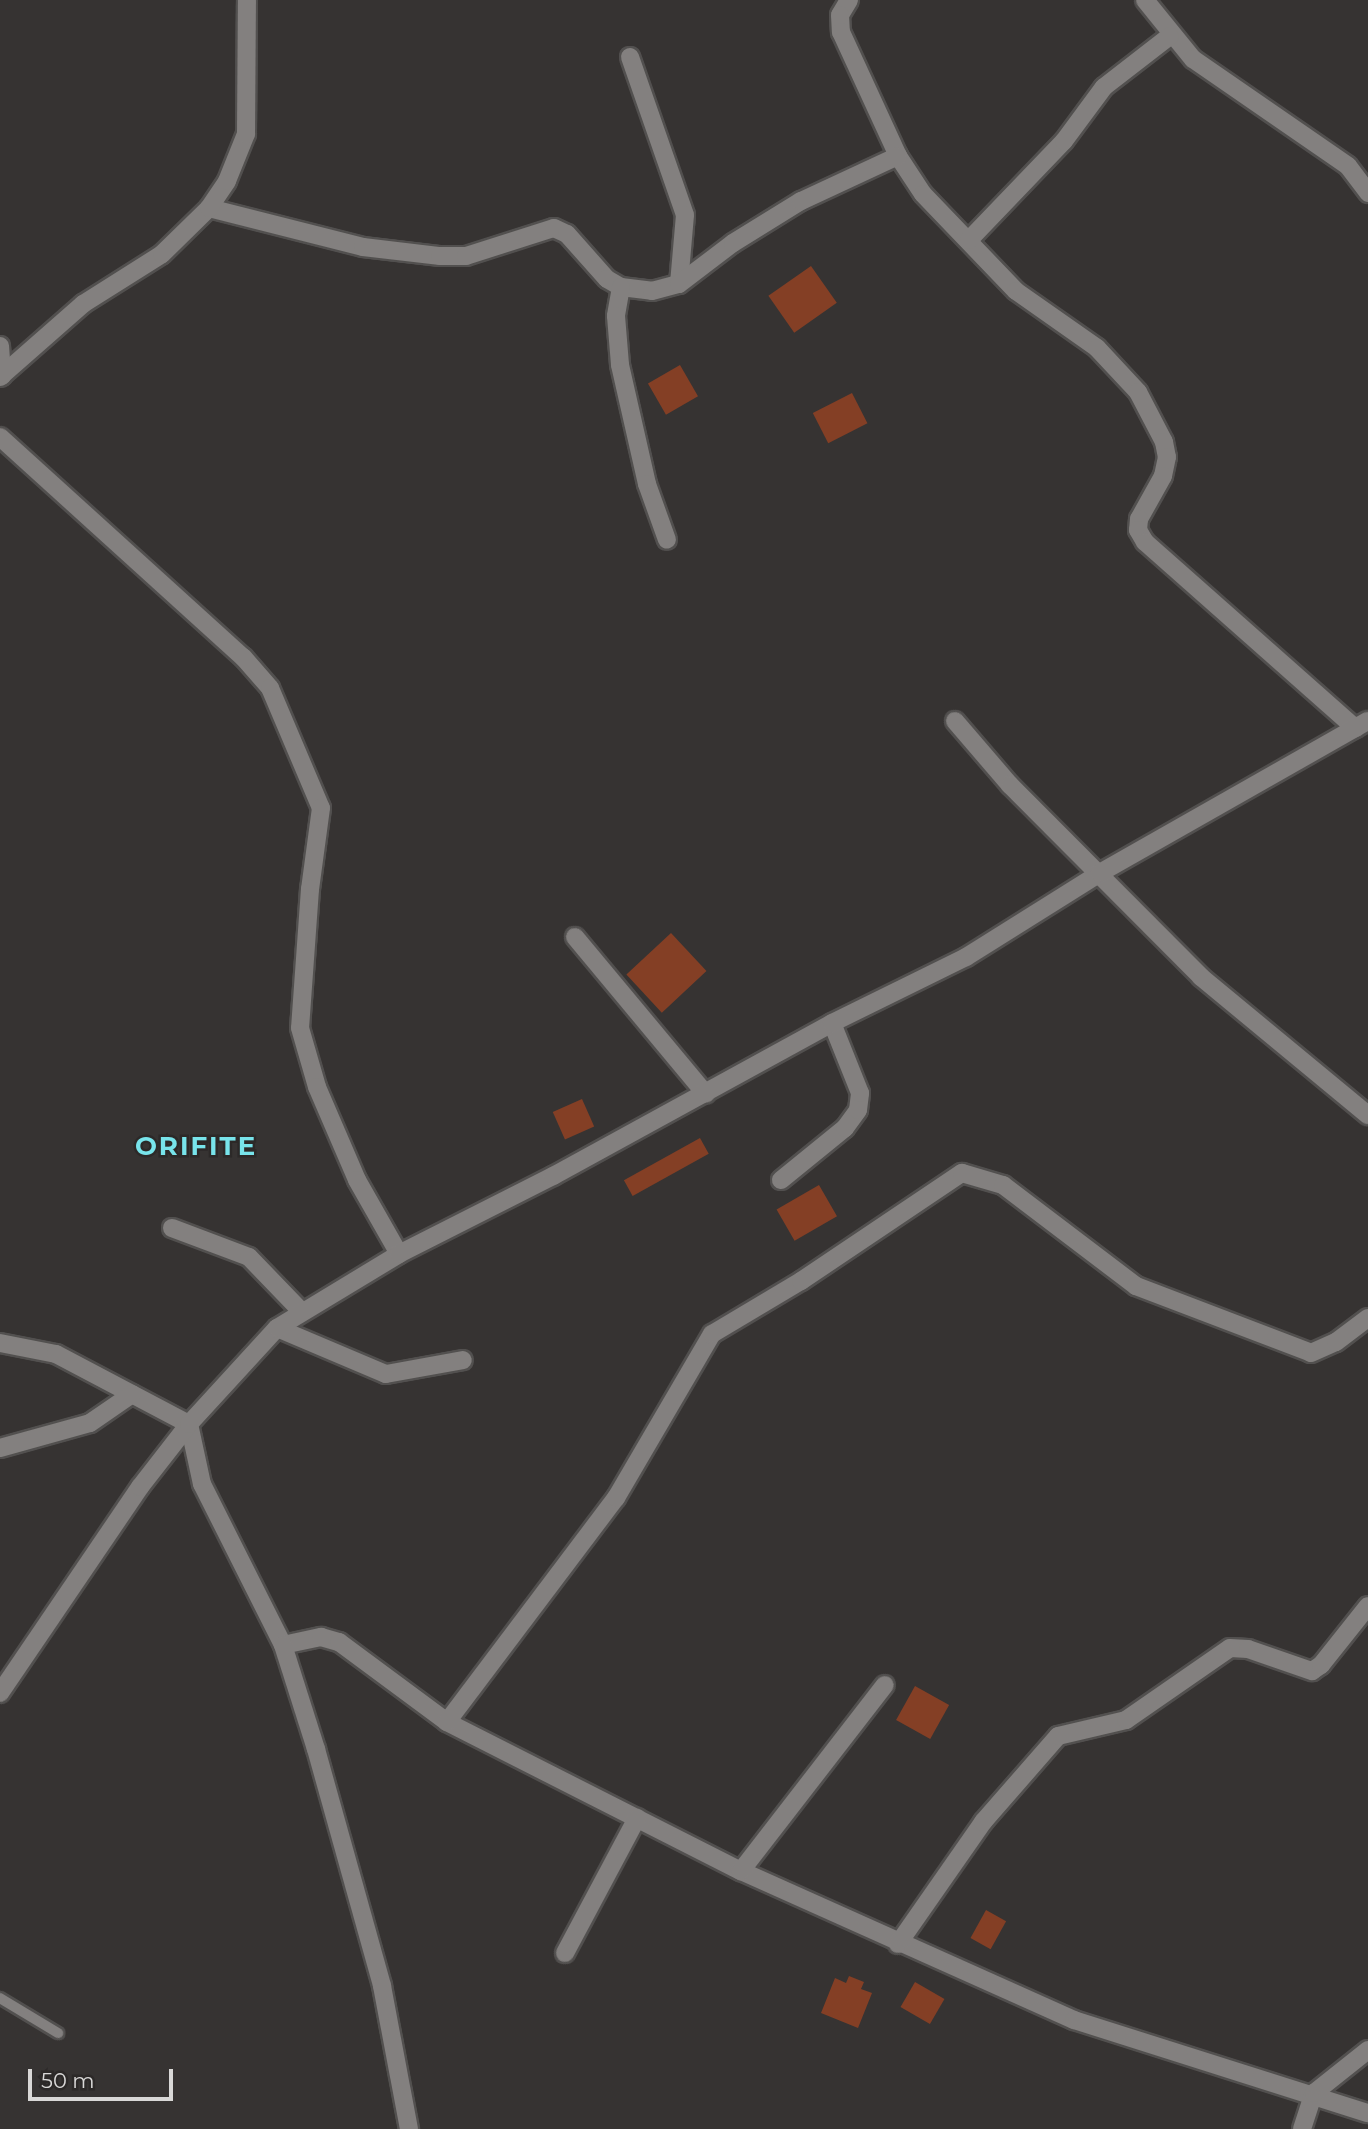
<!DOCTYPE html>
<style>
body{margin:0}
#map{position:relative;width:1368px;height:2129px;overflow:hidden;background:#363332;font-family:Montserrat,sans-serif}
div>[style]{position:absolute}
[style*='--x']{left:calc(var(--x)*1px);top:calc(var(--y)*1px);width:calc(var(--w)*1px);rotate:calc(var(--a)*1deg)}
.building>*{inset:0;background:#843f25;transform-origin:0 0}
.roads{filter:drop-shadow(2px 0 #52504f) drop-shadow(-2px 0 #52504f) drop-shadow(0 2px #52504f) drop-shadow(0 -2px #52504f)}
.lane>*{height:10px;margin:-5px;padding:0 5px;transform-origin:5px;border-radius:5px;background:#83807f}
.street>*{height:18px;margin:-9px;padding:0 9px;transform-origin:9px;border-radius:9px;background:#83807f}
.secondary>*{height:18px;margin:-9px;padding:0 9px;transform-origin:9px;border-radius:9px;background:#83807f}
span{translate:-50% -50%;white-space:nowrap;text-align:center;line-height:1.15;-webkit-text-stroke:5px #2c2928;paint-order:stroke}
.district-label{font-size:26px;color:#78e4eb;font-weight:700;letter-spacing:2px}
.scale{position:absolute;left:28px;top:2069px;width:145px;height:32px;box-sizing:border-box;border:4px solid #d9d8d7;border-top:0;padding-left:9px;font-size:21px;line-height:24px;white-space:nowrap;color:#d9d8d7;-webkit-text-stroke:5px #2c2928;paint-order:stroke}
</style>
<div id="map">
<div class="building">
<div style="left:811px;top:266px;width:45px;height:52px;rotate:55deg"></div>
<div style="left:680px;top:365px;width:36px;height:37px;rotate:60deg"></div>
<div style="left:852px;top:393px;width:34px;height:44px;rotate:63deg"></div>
<div style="left:671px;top:933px;width:52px;height:61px;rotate:47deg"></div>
<div style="left:582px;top:1099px;width:30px;height:32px;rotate:66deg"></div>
<div style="left:700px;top:1138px;width:18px;height:87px;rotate:61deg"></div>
<div style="left:819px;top:1185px;width:36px;height:49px;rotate:60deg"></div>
<div style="left:915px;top:1686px;width:39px;height:39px;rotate:29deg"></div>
<div style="left:986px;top:1910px;width:23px;height:32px;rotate:29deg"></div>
<div style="clip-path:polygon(849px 1976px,864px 1982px,861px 1989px,872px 1993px,858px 2028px,821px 2013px,835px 1978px,846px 1983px)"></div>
<div style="left:915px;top:1982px;width:34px;height:29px;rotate:30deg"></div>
</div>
<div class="roads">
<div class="lane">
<div style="--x:0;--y:1998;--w:68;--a:31.1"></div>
</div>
<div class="street">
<div style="--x:849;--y:0;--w:17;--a:121"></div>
<div style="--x:840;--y:15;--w:17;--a:87"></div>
<div style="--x:841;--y:32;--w:136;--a:65.3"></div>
<div style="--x:898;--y:156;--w:45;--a:56.7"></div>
<div style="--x:923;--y:194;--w:134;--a:46.2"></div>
<div style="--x:1016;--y:291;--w:99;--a:35.1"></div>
<div style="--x:1097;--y:348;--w:60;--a:47"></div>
<div style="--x:1138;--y:392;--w:56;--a:62.5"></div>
<div style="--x:1164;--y:442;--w:15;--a:79"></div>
<div style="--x:1167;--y:457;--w:19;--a:102"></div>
<div style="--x:1163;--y:476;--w:49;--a:119.2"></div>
<div style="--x:1139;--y:519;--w:11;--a:95"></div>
<div style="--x:1138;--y:530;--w:14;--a:60"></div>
<div style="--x:1145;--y:542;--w:281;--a:41.5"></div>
<div style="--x:1145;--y:0;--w:76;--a:50.9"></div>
<div style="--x:1193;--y:59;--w:188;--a:34.6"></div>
<div style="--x:1348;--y:166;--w:34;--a:53"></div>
<div style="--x:630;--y:57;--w:167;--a:70.8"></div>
<div style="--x:685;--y:215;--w:69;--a:95"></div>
<div style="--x:209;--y:208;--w:159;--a:14.2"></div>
<div style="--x:363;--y:247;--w:78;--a:6.7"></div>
<div style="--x:440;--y:256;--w:26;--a:0"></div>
<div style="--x:466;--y:256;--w:92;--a:-17.7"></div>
<div style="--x:554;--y:228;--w:14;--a:25"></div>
<div style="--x:567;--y:234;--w:60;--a:48.4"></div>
<div style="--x:607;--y:279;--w:16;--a:30"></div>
<div style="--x:621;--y:287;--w:31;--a:7"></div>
<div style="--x:652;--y:291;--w:28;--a:-15"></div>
<div style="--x:679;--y:284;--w:68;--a:-37.2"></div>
<div style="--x:733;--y:243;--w:80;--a:-31.7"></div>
<div style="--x:801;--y:201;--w:107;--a:-24.9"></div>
<div style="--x:969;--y:240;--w:137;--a:-46.2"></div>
<div style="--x:1064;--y:141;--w:67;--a:-53.5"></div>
<div style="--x:1104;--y:87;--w:83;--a:-37.7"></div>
<div style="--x:621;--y:287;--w:29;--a:100"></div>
<div style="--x:616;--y:316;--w:49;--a:85.3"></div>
<div style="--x:620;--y:365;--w:122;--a:77.2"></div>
<div style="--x:647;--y:484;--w:59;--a:70.3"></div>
<div style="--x:0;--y:346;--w:30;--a:86"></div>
<div style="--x:0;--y:377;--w:111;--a:-41.3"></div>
<div style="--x:83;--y:304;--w:93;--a:-32.3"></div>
<div style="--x:162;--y:254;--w:66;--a:-44.4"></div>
<div style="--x:209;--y:208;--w:32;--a:-56"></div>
<div style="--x:227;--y:181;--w:51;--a:-68"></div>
<div style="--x:246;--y:134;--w:134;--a:-89.6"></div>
<div style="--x:0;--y:437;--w:328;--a:42.2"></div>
<div style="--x:243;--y:657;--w:41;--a:48.9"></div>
<div style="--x:270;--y:688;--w:130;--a:67"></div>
<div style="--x:321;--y:808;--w:82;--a:97.7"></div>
<div style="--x:310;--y:889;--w:139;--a:94.1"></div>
<div style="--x:300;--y:1028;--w:61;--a:73.9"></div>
<div style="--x:317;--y:1087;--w:101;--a:66.7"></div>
<div style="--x:357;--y:1180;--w:85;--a:60.4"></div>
<div style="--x:955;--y:721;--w:84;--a:49.3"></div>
<div style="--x:1010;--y:785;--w:271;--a:45.1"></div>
<div style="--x:1201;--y:977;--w:217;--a:39.6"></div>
<div style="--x:575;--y:937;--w:204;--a:50.2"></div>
<div style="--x:781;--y:1180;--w:82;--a:-39.1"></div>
<div style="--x:845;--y:1128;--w:22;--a:-54"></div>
<div style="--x:858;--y:1110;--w:17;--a:-83"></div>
<div style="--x:860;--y:1093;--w:75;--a:-111.8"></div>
<div style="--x:172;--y:1228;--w:82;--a:20.6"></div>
<div style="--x:249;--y:1257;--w:75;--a:46.1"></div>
<div style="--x:277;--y:1328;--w:118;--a:22.9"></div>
<div style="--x:386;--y:1374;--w:78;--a:-10.3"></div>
<div style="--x:283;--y:1645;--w:39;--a:-12"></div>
<div style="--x:321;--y:1637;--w:19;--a:16"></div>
<div style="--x:339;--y:1642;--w:134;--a:36.5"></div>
<div style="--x:447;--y:1722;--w:330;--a:26.9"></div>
<div style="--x:741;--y:1871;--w:365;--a:24.1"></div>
<div style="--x:1074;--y:2020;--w:308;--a:17.6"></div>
<div style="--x:447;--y:1722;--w:281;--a:-53"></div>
<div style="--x:616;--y:1498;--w:190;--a:-59.7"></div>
<div style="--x:712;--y:1334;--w:104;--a:-30.8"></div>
<div style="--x:801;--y:1281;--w:194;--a:-33.9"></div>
<div style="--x:962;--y:1173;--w:43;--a:16.3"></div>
<div style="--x:1003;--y:1185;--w:167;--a:37.2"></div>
<div style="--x:1136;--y:1286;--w:187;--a:20.9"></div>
<div style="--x:1311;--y:1353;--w:27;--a:-24"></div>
<div style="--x:1336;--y:1342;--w:40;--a:-37"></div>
<div style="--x:741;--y:1871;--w:235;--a:-52.3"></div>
<div style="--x:898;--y:1944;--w:149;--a:-55.1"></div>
<div style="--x:983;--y:1822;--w:114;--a:-48.9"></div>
<div style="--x:1058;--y:1736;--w:70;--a:-13.2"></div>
<div style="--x:1126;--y:1720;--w:126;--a:-34.7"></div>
<div style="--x:1230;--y:1648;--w:18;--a:3"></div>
<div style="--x:1248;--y:1649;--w:68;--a:19"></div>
<div style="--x:1312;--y:1671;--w:11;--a:-34"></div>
<div style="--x:1321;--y:1665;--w:75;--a:-51.5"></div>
<div style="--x:565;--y:1953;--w:153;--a:-61.9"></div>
<div style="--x:1302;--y:2129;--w:38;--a:-72"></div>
<div style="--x:1314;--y:2093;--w:69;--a:-38.5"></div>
</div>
<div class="secondary">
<div style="--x:0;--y:1343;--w:57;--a:11.1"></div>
<div style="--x:56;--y:1354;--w:150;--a:27.8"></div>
<div style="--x:189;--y:1424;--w:61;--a:77.8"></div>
<div style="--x:202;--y:1484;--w:180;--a:63.3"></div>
<div style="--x:283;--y:1645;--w:109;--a:72.4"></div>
<div style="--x:316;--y:1749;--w:246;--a:74.4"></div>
<div style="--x:382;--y:1986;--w:146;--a:79.3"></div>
<div style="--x:0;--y:1448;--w:93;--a:-15.5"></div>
<div style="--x:90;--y:1423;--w:51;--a:-34.6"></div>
<div style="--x:0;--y:1693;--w:249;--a:-55.8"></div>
<div style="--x:140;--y:1487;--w:80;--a:-52.1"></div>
<div style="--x:189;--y:1424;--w:130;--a:-47.5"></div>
<div style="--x:277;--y:1328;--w:143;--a:-31.2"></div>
<div style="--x:399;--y:1254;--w:173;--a:-26.9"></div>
<div style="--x:553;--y:1176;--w:318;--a:-28.7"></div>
<div style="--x:832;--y:1023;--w:149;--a:-26.2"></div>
<div style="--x:966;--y:957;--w:158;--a:-32.1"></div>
<div style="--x:1100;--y:873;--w:308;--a:-29.6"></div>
</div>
</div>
<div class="district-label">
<span style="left:196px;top:1147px">ORIFITE</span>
</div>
<div class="scale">50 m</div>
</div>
